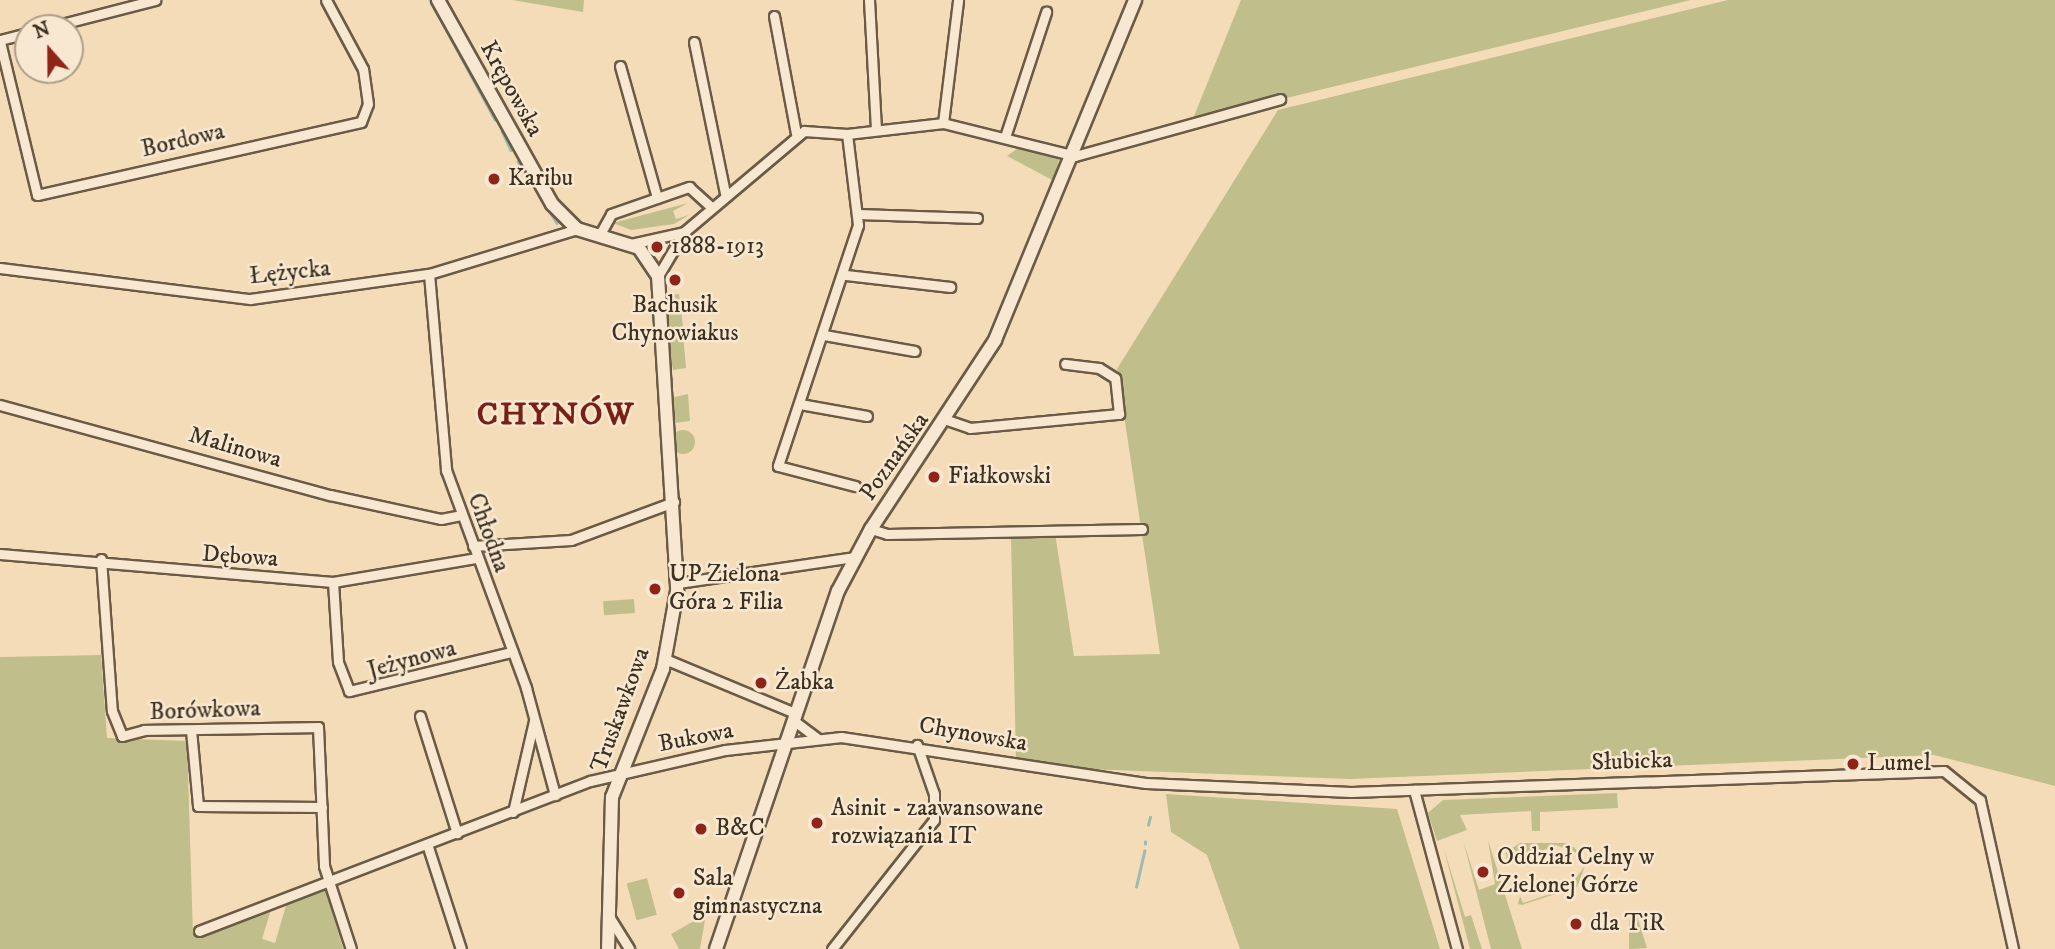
<!DOCTYPE html>
<meta charset="utf-8">
<style>
body{margin:0}
#map{position:relative;width:2055px;height:949px;overflow:hidden;background:#f5dcb8;font-family:"IM FELL DW Pica",serif}
div>[style]{position:absolute}
[style*='--x']{left:calc(var(--x)*1px);top:calc(var(--y)*1px);width:calc(var(--w)*1px);rotate:calc(var(--a)*1deg)}
.green>*{inset:0;background:#c0bf8b;transform-origin:0 0}
.round{border-radius:50%}
.stream>*{height:2.5px;margin:-1.25px;padding:0 1.25px;transform-origin:1.25px;border-radius:1.25px;background:#9cbbb3}
.roads{filter:drop-shadow(2px 0 #6a5b46) drop-shadow(-2px 0 #6a5b46) drop-shadow(0 2px #6a5b46) drop-shadow(0 -2px #6a5b46)}
.street>*{height:9px;margin:-4.5px;padding:0 4.5px;transform-origin:4.5px;border-radius:4.5px;background:#f8e8d1}
.secondary>*{height:12px;margin:-6px;padding:0 6px;transform-origin:6px;border-radius:6px;background:#f8e8d1}
.dots>*{width:19px;height:19px;translate:-50% -50%;box-sizing:border-box;border:4px solid #f8e8d1;border-radius:50%}
span{translate:-50% -50%;white-space:nowrap;text-align:center;line-height:1.15;-webkit-text-stroke:5px #f8e8d1;paint-order:stroke}
.street-label{font-size:24px;color:#3c3020}
.poi-label{font-size:24px;color:#3c3020}
.left{translate:0 -50%;text-align:left}
.district-label{font-size:32px;color:#7a1f14;font-weight:700;letter-spacing:2px}
.north{position:absolute;left:14px;top:14px;width:70px;height:70px;box-sizing:border-box;background:#f8e8d1;border:2px solid #ad9e8a;border-radius:50%;rotate:339deg;font-size:19px;font-weight:700;line-height:28px;text-align:center;color:#3c3020}
.north::after{content:'';display:block;margin:auto;width:24px;height:32px;background:#8f2418;clip-path:polygon(50% 0,100% 100%,50% 72%,0 100%)}
</style>
<div id="map">
<div class="green">
<div style="clip-path:polygon(512px 0,584px 0,583px 12px)"></div>
<div style="clip-path:polygon(1241px 0,1691px 0,1192px 121px)"></div>
<div style="clip-path:polygon(1728px 0,2055px 0,2055px 786px,1934px 755px,1350px 779px,1086px 769px,1016px 760px,1011px 537px,1055px 533px,1074px 656px,1160px 654px,1117px 369px,1278px 110px)"></div>
<div style="clip-path:polygon(1021px 146px,1059px 159px,1054px 181px,1007px 156px)"></div>
<div style="clip-path:polygon(688px 203px,673px 211px,676px 219px,689px 215px,674px 224px,631px 230px,613px 223px)"></div>
<div style="left:679px;top:294px;width:34px;height:15px;rotate:83deg"></div>
<div style="clip-path:polygon(683px 333px,686px 368px,673px 370px,667px 335px)"></div>
<div style="clip-path:polygon(688px 394px,690px 421px,675px 423px,671px 398px)"></div>
<div class="round" style="left:671px;top:430px;width:24px;height:24px"></div>
<div style="left:634px;top:599px;width:14px;height:31px;rotate:86deg"></div>
<div style="clip-path:polygon(101px 655px,107px 738px,187px 741px,193px 934px,274px 900px,262px 939px,275px 943px,288px 899px,324px 884px,343px 949px,0 949px,0 657px)"></div>
<div style="clip-path:polygon(1617px 793px,1618px 808px,1540px 812px,1540px 831px,1532px 831px,1531px 811px,1460px 815px,1467px 830px,1437px 841px,1428px 813px,1443px 800px)"></div>
<div style="clip-path:polygon(1166px 794px,1397px 809px,1440px 949px,1240px 949px,1207px 855px,1171px 832px)"></div>
<div style="clip-path:polygon(1463px 840px,1479px 890px,1495px 884px,1488px 840px,1522px 949px,1491px 949px)"></div>
<div style="clip-path:polygon(1520px 843px,1569px 843px,1582px 855px,1556px 845px,1507px 865px,1506px 852px)"></div>
<div style="clip-path:polygon(1443px 846px,1465px 917px,1471px 915px,1482px 949px,1470px 949px)"></div>
<div style="clip-path:polygon(1585px 866px,1577px 887px,1522px 905px,1518px 904px,1520px 896px,1523px 903px,1568px 888px)"></div>
<div style="left:647px;top:878px;width:38px;height:21px;rotate:75deg"></div>
<div style="clip-path:polygon(1636px 913px,1647px 948px,1629px 949px,1629px 921px)"></div>
<div style="clip-path:polygon(706px 914px,700px 949px,679px 949px,671px 934px)"></div>
</div>
<div class="stream">
<div style="--x:430;--y:0;--w:136;--a:61.4"></div>
<div style="--x:502;--y:131;--w:21;--a:65"></div>
<div style="--x:518;--y:161;--w:73;--a:57.8"></div>
<div style="--x:1148;--y:825;--w:8;--a:-76"></div>
<div style="--x:1145;--y:844;--w:2;--a:-90"></div>
<div style="--x:1136;--y:887;--w:37;--a:-77"></div>
</div>
<div class="roads">
<div class="street">
<div style="--x:869;--y:0;--w:129;--a:86.9"></div>
<div style="--x:774;--y:16;--w:120;--a:79.4"></div>
<div style="--x:46;--y:28;--w:113;--a:-14.4"></div>
<div style="--x:0;--y:40;--w:29;--a:-14"></div>
<div style="--x:0;--y:42;--w:157;--a:76.4"></div>
<div style="--x:37;--y:195;--w:332;--a:-12.7"></div>
<div style="--x:361;--y:122;--w:19;--a:-69"></div>
<div style="--x:368;--y:104;--w:35;--a:-98"></div>
<div style="--x:363;--y:69;--w:78;--a:-118.2"></div>
<div style="--x:694;--y:42;--w:154;--a:78.4"></div>
<div style="--x:620;--y:66;--w:137;--a:74.3"></div>
<div style="--x:943;--y:123;--w:124;--a:-83"></div>
<div style="--x:847;--y:134;--w:92;--a:83.1"></div>
<div style="--x:858;--y:225;--w:254;--a:108.4"></div>
<div style="--x:778;--y:466;--w:80;--a:14.6"></div>
<div style="--x:1005;--y:137;--w:132;--a:-71.8"></div>
<div style="--x:858;--y:214;--w:119;--a:1.9"></div>
<div style="--x:599;--y:236;--w:25;--a:-61"></div>
<div style="--x:611;--y:214;--w:83;--a:-19.1"></div>
<div style="--x:689;--y:187;--w:30;--a:42"></div>
<div style="--x:631;--y:244;--w:54;--a:-12.8"></div>
<div style="--x:0;--y:268;--w:252;--a:7.1"></div>
<div style="--x:250;--y:299;--w:181;--a:-8"></div>
<div style="--x:429;--y:274;--w:155;--a:-16.9"></div>
<div style="--x:429;--y:274;--w:197;--a:85"></div>
<div style="--x:446;--y:470;--w:232;--a:69.8"></div>
<div style="--x:526;--y:688;--w:111;--a:74.8"></div>
<div style="--x:846;--y:275;--w:105;--a:6.6"></div>
<div style="--x:658;--y:276;--w:51;--a:-59.4"></div>
<div style="--x:684;--y:232;--w:157;--a:-40.1"></div>
<div style="--x:804;--y:131;--w:43;--a:4"></div>
<div style="--x:847;--y:134;--w:97;--a:-6.5"></div>
<div style="--x:943;--y:123;--w:136;--a:14"></div>
<div style="--x:1075;--y:156;--w:213;--a:-15.5"></div>
<div style="--x:824;--y:335;--w:92;--a:10"></div>
<div style="--x:800;--y:404;--w:68;--a:10.2"></div>
<div style="--x:0;--y:405;--w:342;--a:15.3"></div>
<div style="--x:330;--y:495;--w:114;--a:12.2"></div>
<div style="--x:441;--y:519;--w:20;--a:-11"></div>
<div style="--x:947;--y:420;--w:24;--a:19"></div>
<div style="--x:970;--y:428;--w:150;--a:-5.4"></div>
<div style="--x:1119;--y:414;--w:36;--a:-96"></div>
<div style="--x:1115;--y:378;--w:19;--a:-148"></div>
<div style="--x:1099;--y:368;--w:34;--a:-173"></div>
<div style="--x:871;--y:529;--w:17;--a:17"></div>
<div style="--x:887;--y:534;--w:255;--a:-1.1"></div>
<div style="--x:473;--y:546;--w:98;--a:-3.5"></div>
<div style="--x:571;--y:540;--w:110;--a:-20.3"></div>
<div style="--x:0;--y:554;--w:334;--a:4.8"></div>
<div style="--x:333;--y:582;--w:146;--a:-9.5"></div>
<div style="--x:101;--y:559;--w:152;--a:85.9"></div>
<div style="--x:112;--y:711;--w:27;--a:68"></div>
<div style="--x:122;--y:736;--w:23;--a:-15"></div>
<div style="--x:144;--y:730;--w:174;--a:-1"></div>
<div style="--x:318;--y:727;--w:139;--a:87.5"></div>
<div style="--x:324;--y:866;--w:87;--a:72"></div>
<div style="--x:333;--y:582;--w:80;--a:86.4"></div>
<div style="--x:338;--y:662;--w:31;--a:69"></div>
<div style="--x:349;--y:691;--w:168;--a:-13.5"></div>
<div style="--x:678;--y:583;--w:179;--a:-8.4"></div>
<div style="--x:665;--y:659;--w:141;--a:22.6"></div>
<div style="--x:420;--y:716;--w:123;--a:72.5"></div>
<div style="--x:793;--y:720;--w:30;--a:37"></div>
<div style="--x:191;--y:730;--w:76;--a:84.7"></div>
<div style="--x:198;--y:806;--w:124;--a:0.5"></div>
<div style="--x:1414;--y:790;--w:165;--a:74.9"></div>
<div style="--x:513;--y:812;--w:93;--a:-77"></div>
<div style="--x:428;--y:847;--w:107;--a:72.1"></div>
<div style="--x:610;--y:918;--w:36;--a:58"></div>
<div style="--x:199;--y:931;--w:419;--a:-21"></div>
<div style="--x:590;--y:781;--w:139;--a:-12.9"></div>
<div style="--x:725;--y:750;--w:117;--a:-6.4"></div>
<div style="--x:841;--y:737;--w:308;--a:8.6"></div>
<div style="--x:1146;--y:783;--w:205;--a:2.5"></div>
<div style="--x:1351;--y:792;--w:593;--a:-2.03"></div>
<div style="--x:1944;--y:771;--w:46;--a:38.9"></div>
<div style="--x:1980;--y:800;--w:153;--a:77.5"></div>
<div style="--x:832;--y:949;--w:164;--a:-51.7"></div>
<div style="--x:934;--y:820;--w:26;--a:-90"></div>
<div style="--x:934;--y:794;--w:52;--a:-109.1"></div>
</div>
<div class="secondary">
<div style="--x:438;--y:0;--w:234;--a:60.8"></div>
<div style="--x:552;--y:204;--w:35;--a:45"></div>
<div style="--x:577;--y:229;--w:65;--a:17"></div>
<div style="--x:639;--y:248;--w:34;--a:56"></div>
<div style="--x:658;--y:276;--w:316;--a:86.5"></div>
<div style="--x:677;--y:591;--w:79;--a:100.2"></div>
<div style="--x:663;--y:669;--w:138;--a:111.7"></div>
<div style="--x:612;--y:797;--w:152;--a:91.5"></div>
<div style="--x:716;--y:949;--w:378;--a:-71.2"></div>
<div style="--x:838;--y:591;--w:70;--a:-62"></div>
<div style="--x:871;--y:529;--w:226;--a:-56.7"></div>
<div style="--x:995;--y:340;--w:368;--a:-67.6"></div>
</div>
</div>
<div class="dots">
<div style="left:494px;top:179px;background:#8f2418"></div>
<div style="left:657px;top:247px;background:#8f2418"></div>
<div style="left:675px;top:280px;background:#8f2418"></div>
<div style="left:934px;top:477px;background:#8f2418"></div>
<div style="left:655px;top:589px;background:#8f2418"></div>
<div style="left:761px;top:683px;background:#8f2418"></div>
<div style="left:1853px;top:764px;background:#8f2418"></div>
<div style="left:817px;top:823px;background:#8f2418"></div>
<div style="left:701px;top:829px;background:#8f2418"></div>
<div style="left:1483px;top:872px;background:#8f2418"></div>
<div style="left:679px;top:893px;background:#8f2418"></div>
<div style="left:1576px;top:924px;background:#8f2418"></div>
</div>
<div class="street-label">
<span style="left:511px;top:89px;rotate:61deg">Krępowska</span>
<span style="left:183px;top:141px;rotate:-13deg">Bordowa</span>
<span style="left:290px;top:273px;rotate:-6deg">Łężycka</span>
<span style="left:235px;top:448px;rotate:16deg">Malinowa</span>
<span style="left:895px;top:457px;rotate:-55deg">Poznańska</span>
<span style="left:488px;top:533px;rotate:70deg">Chłodna</span>
<span style="left:240px;top:557px;rotate:4deg">Dębowa</span>
<span style="left:412px;top:660px;rotate:-15deg">Jeżynowa</span>
<span style="left:621px;top:710px;rotate:-70deg">Truskawkowa</span>
<span style="left:205px;top:711px;rotate:-2deg">Borówkowa</span>
<span style="left:973px;top:735px;rotate:10deg">Chynowska</span>
<span style="left:696px;top:738px;rotate:-11deg">Bukowa</span>
<span style="left:1632px;top:762px;rotate:-2deg">Słubicka</span>
</div>
<div class="poi-label">
<span class="left" style="left:508px;top:179px">Karibu</span>
<span class="left" style="left:671px;top:247px">1888-1913</span>
<span style="left:675px;top:320px">Bachusik<br>Chynowiakus</span>
<span class="left" style="left:948px;top:477px">Fiałkowski</span>
<span class="left" style="left:669px;top:589px">UP Zielona<br>Góra 2 Filia</span>
<span class="left" style="left:775px;top:683px">Żabka</span>
<span class="left" style="left:1867px;top:764px">Lumel</span>
<span class="left" style="left:831px;top:823px">Asinit - zaawansowane<br>rozwiązania IT</span>
<span class="left" style="left:715px;top:829px">B&amp;C</span>
<span class="left" style="left:1497px;top:872px">Oddział Celny w<br>Zielonej Górze</span>
<span class="left" style="left:693px;top:893px">Sala<br>gimnastyczna</span>
<span class="left" style="left:1590px;top:924px">dla TiR</span>
</div>
<div class="district-label">
<span style="left:556px;top:415px">CHYNÓW</span>
</div>
<div class="north">N</div>
</div>
